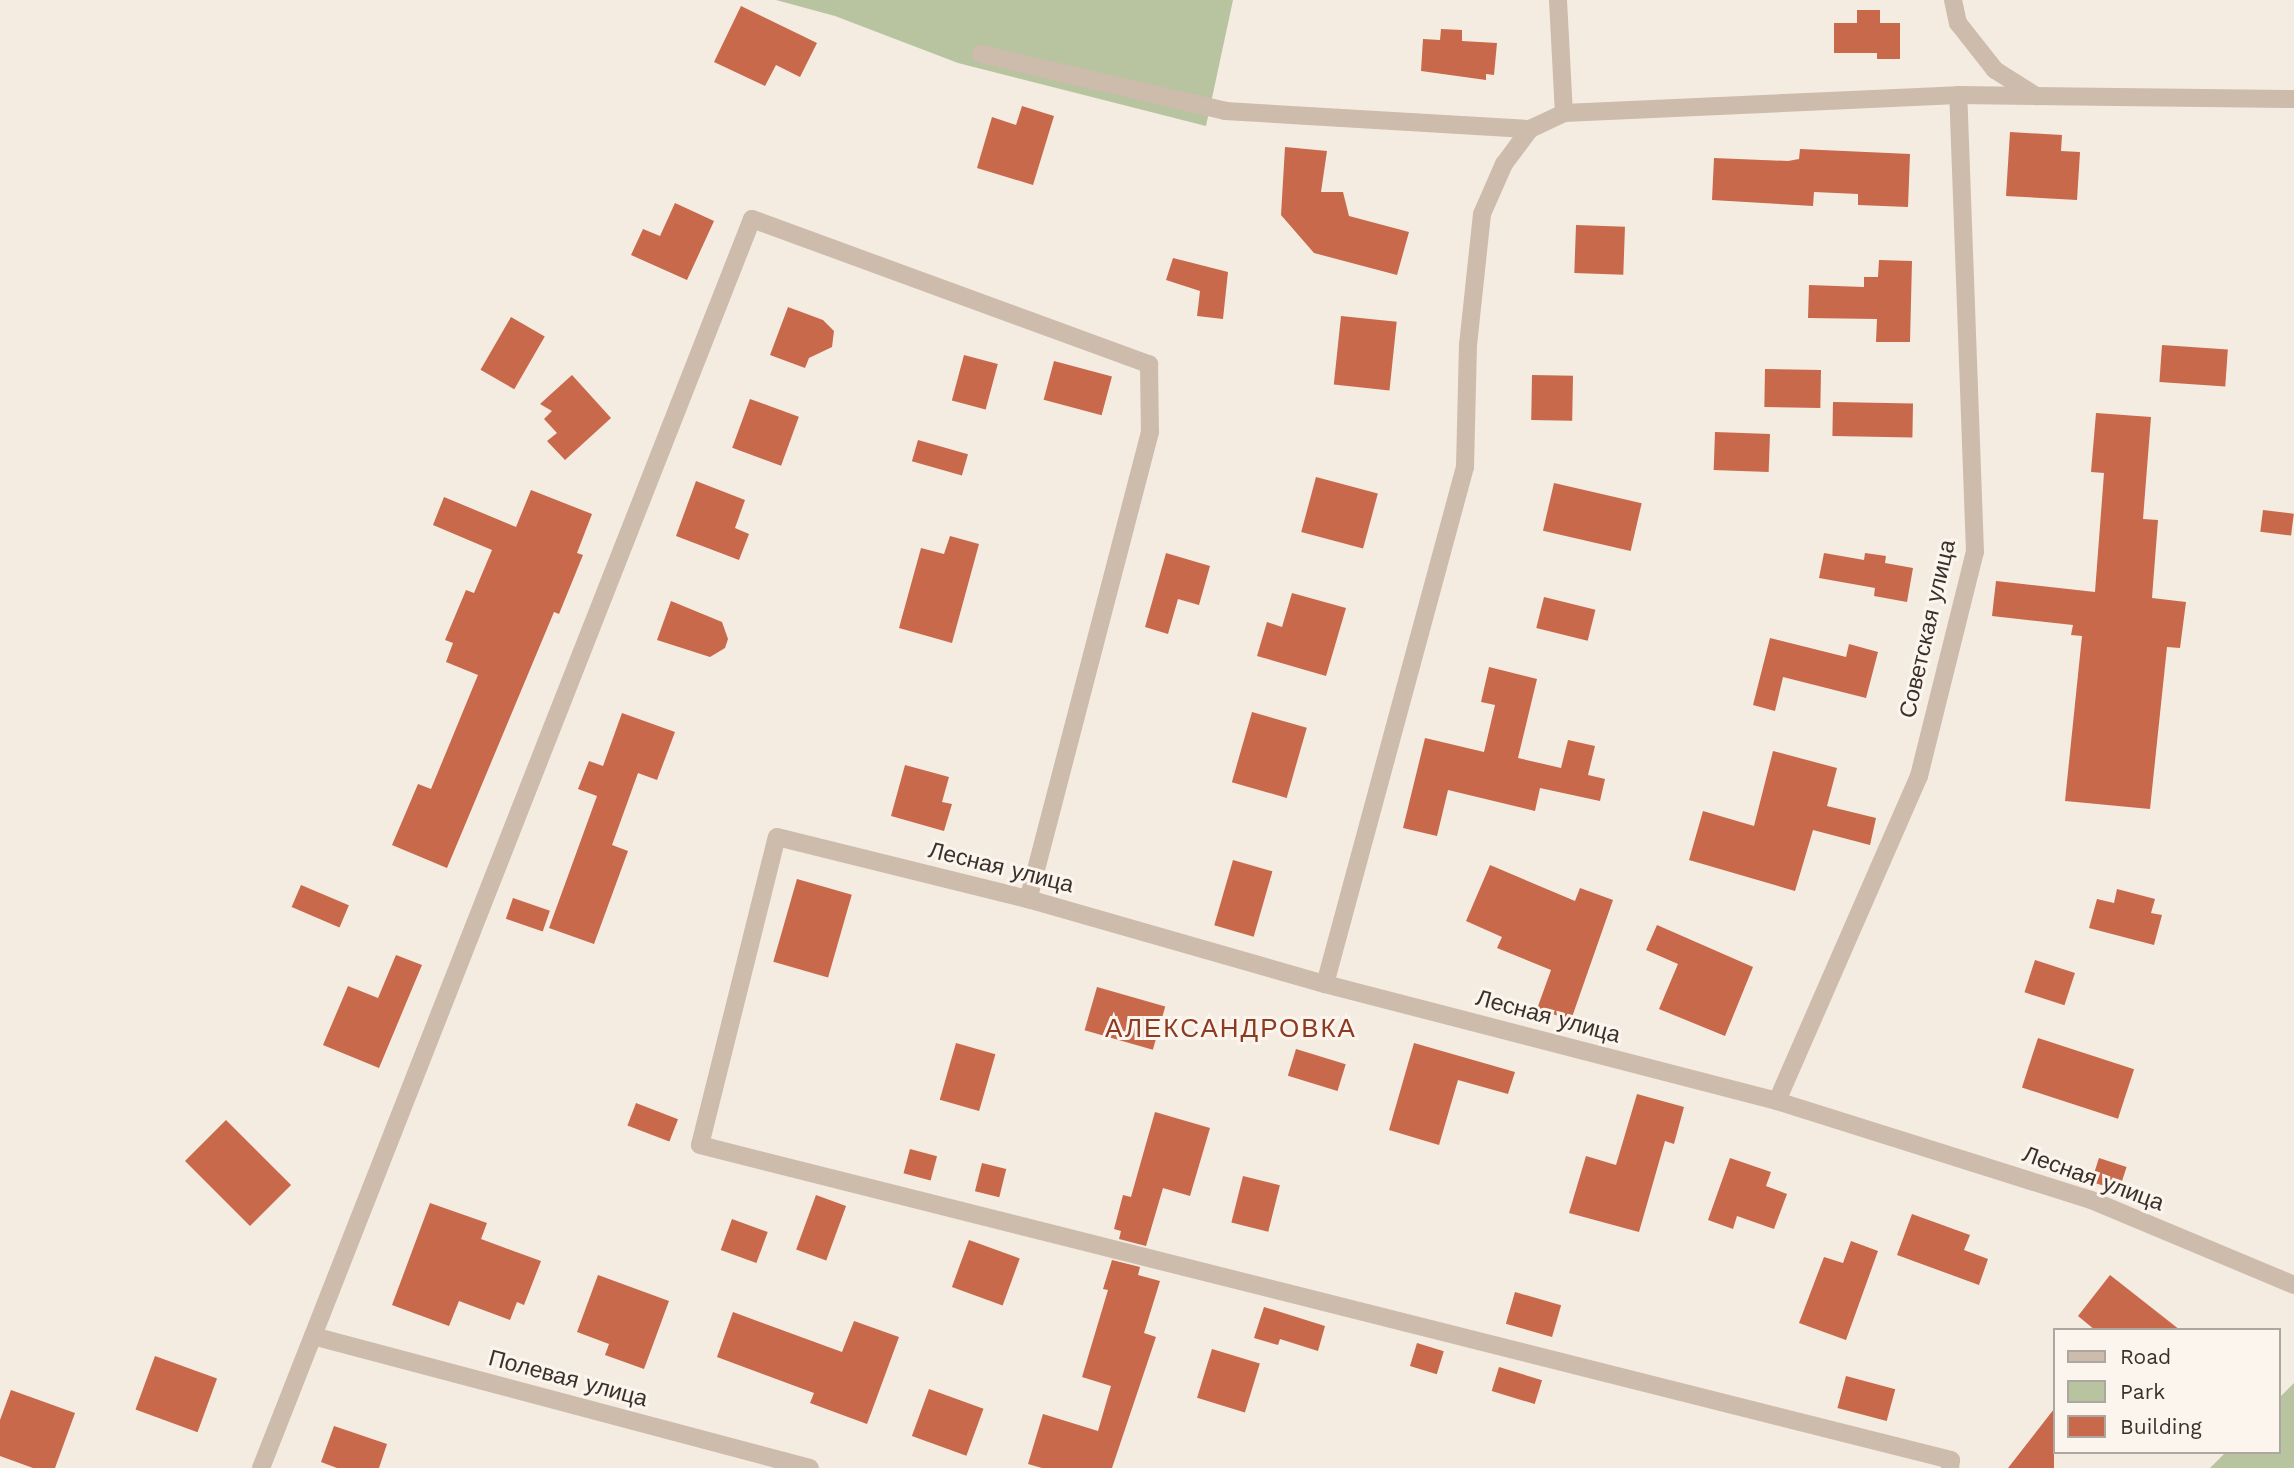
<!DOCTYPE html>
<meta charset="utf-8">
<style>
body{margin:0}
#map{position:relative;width:2294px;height:1468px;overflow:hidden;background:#f4ebe1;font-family:"Work Sans",sans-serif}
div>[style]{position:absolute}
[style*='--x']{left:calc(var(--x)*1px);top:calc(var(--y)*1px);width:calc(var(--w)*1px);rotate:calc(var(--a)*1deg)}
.green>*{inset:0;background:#b8c4a0}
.building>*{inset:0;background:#c8694b;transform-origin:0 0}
.minor>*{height:18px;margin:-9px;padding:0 9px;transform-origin:9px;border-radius:9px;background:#cdbbac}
span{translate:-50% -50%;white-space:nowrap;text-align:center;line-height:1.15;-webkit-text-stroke:6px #fbf5ee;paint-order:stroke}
.street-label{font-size:23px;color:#3b302b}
.quarter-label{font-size:26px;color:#8c3b22;letter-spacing:2px}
.legend{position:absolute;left:2053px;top:1328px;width:228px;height:126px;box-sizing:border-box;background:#fbf5ee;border:2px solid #aea6a0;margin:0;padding:9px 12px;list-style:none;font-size:21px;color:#3b302b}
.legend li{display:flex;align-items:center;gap:14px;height:35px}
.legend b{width:35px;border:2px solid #aea6a0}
</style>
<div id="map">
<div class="green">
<div style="clip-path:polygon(776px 0,1233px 0,1206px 126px,958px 63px,835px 16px)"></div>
<div style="clip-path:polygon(2294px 1383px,2294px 1468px,2210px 1468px,2226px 1452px,2278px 1452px,2278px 1399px)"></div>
</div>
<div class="building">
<div style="clip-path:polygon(741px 6px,817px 43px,800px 77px,776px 65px,765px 86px,714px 62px)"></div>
<div style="clip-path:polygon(1857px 10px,1880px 10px,1880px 23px,1900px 23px,1900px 59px,1877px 59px,1877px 53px,1834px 53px,1834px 23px,1857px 23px)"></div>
<div style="clip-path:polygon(1441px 29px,1462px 30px,1462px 41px,1497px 43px,1494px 75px,1486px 74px,1486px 80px,1421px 71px,1423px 39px,1440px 40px)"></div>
<div style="clip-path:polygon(1022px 106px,1054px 116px,1033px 185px,977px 168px,992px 117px,1016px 125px)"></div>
<div style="clip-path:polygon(2010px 132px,2062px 135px,2061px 151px,2080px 152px,2077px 200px,2006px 196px)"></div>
<div style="clip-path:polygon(1285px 147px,1327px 151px,1321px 192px,1343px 192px,1349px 216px,1409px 232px,1397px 275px,1314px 253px,1281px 215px)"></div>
<div style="clip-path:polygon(1800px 149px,1910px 154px,1908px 207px,1858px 205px,1858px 194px,1814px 192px,1813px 206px,1712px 200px,1714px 158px,1788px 161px,1799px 159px)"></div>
<div style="clip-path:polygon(675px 203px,714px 221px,687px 280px,631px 255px,643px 229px,660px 236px)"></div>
<div style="left:1576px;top:225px;width:49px;height:48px;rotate:2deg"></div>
<div style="clip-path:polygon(1173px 258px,1228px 272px,1223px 319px,1197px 316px,1200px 291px,1166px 280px)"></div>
<div style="clip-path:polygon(1879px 260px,1912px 261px,1910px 342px,1876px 342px,1877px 319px,1808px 318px,1809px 285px,1864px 287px,1864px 277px,1878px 277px)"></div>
<div style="clip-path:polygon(788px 307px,823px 320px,834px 331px,832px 347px,809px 358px,805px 368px,770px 355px)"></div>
<div style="left:1341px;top:316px;width:56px;height:69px;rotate:6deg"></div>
<div style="left:511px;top:317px;width:39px;height:61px;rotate:30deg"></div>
<div style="left:2162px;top:345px;width:66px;height:37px;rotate:4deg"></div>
<div style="left:964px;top:355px;width:35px;height:47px;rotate:15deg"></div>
<div style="left:1054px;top:361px;width:60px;height:40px;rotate:15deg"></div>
<div style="left:1765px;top:369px;width:56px;height:38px;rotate:1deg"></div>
<div style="clip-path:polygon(572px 375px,611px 418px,565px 460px,547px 441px,557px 433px,544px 419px,552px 411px,540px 404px)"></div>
<div style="left:1532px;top:375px;width:41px;height:45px;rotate:1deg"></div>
<div style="left:750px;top:399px;width:52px;height:52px;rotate:20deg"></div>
<div style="left:1833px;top:402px;width:80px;height:34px;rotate:1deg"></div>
<div style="clip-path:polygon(2096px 413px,2151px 417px,2143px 519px,2158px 520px,2152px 598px,2186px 602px,2180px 648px,2167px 647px,2150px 809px,2065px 801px,2082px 636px,2071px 635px,2073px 625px,1992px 616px,1996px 581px,2095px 592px,2104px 473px,2091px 472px)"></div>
<div style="left:1715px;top:432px;width:55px;height:38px;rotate:2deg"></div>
<div style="left:918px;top:440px;width:52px;height:22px;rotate:16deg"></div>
<div style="left:1316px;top:477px;width:64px;height:57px;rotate:15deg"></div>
<div style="clip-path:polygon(696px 481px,745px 500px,735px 528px,749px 534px,739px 560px,676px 536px)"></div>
<div style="left:1554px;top:483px;width:90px;height:49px;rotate:13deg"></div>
<div style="clip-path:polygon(531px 490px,592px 514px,577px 553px,583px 555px,559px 614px,554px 612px,447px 868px,392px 845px,418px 784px,431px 789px,478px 675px,446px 662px,453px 643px,445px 640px,466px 590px,474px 593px,492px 550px,433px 525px,444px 497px,516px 527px)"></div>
<div style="left:2263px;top:510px;width:31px;height:22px;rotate:7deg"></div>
<div style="clip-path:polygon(950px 536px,979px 544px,952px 643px,899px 628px,921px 548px,944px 554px)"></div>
<div style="clip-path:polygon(1166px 553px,1210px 566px,1199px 605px,1178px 599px,1168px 634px,1145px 627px)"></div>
<div style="clip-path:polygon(1824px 553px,1864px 560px,1865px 553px,1886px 556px,1885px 563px,1913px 568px,1907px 602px,1874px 596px,1875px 588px,1819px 578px)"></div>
<div style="clip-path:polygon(1292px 593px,1346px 608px,1326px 676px,1257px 656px,1267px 622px,1282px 627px)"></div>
<div style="left:1544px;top:597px;width:53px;height:32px;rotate:14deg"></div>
<div style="clip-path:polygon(671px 601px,722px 622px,728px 639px,725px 648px,710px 657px,657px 640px)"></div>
<div style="clip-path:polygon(1770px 638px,1846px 657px,1849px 644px,1878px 652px,1866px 698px,1783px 677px,1775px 711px,1753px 705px)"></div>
<div style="clip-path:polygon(1489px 667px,1537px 679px,1518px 758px,1561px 768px,1568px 740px,1595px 746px,1588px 775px,1605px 779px,1600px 801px,1540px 788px,1535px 811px,1448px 790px,1437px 836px,1403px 828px,1425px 738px,1484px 752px,1495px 705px,1481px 702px)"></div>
<div style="left:1252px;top:712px;width:57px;height:73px;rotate:16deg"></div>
<div style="clip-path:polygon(622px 713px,675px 732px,657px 780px,638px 773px,612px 845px,628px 851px,594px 944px,549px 928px,597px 796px,578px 789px,589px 761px,603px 766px)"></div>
<div style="clip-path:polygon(1773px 751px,1837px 768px,1827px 806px,1876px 818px,1870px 845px,1813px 830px,1795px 891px,1689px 860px,1703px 811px,1754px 826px)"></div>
<div style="clip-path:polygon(905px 765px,949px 777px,942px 802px,952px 804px,944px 831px,891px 816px)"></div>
<div style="left:1233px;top:860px;width:41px;height:68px;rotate:16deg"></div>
<div style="clip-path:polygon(1490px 865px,1575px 901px,1580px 888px,1613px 900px,1571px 1020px,1537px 1009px,1551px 970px,1497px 948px,1502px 937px,1466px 921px)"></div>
<div style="left:797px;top:879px;width:57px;height:86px;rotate:16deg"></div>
<div style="left:301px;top:885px;width:52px;height:24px;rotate:23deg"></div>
<div style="clip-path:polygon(2117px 889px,2155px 899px,2151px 913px,2162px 915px,2154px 945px,2089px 928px,2097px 899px,2114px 903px)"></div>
<div style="left:513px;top:898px;width:39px;height:22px;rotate:19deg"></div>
<div style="clip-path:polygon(1657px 925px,1753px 967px,1725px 1036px,1659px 1009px,1678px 964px,1646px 950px)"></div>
<div style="clip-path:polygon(396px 955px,422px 965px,379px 1068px,323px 1045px,348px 986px,378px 998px)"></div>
<div style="left:2035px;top:960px;width:42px;height:34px;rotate:18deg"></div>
<div style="left:1097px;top:987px;width:71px;height:45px;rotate:16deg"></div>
<div style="left:2038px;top:1038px;width:101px;height:52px;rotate:18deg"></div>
<div style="left:956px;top:1043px;width:41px;height:59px;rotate:16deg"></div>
<div style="clip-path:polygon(1414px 1043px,1515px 1072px,1508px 1094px,1458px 1080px,1439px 1145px,1389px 1130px)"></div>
<div style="left:1296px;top:1049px;width:52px;height:28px;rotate:17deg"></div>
<div style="clip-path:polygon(1637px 1094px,1684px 1107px,1674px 1144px,1665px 1141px,1639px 1232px,1569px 1213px,1586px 1156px,1616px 1165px)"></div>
<div style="left:636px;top:1103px;width:45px;height:24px;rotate:21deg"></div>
<div style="clip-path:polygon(1155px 1112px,1210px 1128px,1190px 1196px,1163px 1188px,1146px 1246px,1119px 1239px,1121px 1231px,1114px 1229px,1123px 1195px,1131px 1197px)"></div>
<div style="left:226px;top:1120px;width:92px;height:58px;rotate:45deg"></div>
<div style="left:910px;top:1149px;width:28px;height:25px;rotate:15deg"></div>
<div style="clip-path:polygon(1730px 1158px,1771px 1172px,1766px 1186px,1787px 1194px,1774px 1229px,1737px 1216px,1733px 1229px,1708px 1220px)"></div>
<div style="left:2099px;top:1158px;width:29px;height:25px;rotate:18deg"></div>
<div style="left:982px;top:1163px;width:25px;height:29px;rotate:14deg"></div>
<div style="left:1243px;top:1176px;width:38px;height:48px;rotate:14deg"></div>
<div style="left:816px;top:1195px;width:32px;height:58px;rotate:20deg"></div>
<div style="clip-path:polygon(430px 1203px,487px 1223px,481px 1239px,541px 1261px,524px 1305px,517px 1302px,510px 1320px,459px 1301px,449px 1326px,392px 1305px)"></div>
<div style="clip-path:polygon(1912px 1214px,1970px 1235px,1964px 1250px,1988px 1259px,1979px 1285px,1897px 1255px)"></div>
<div style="left:732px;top:1219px;width:38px;height:33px;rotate:20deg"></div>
<div style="left:969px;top:1240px;width:54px;height:50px;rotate:20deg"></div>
<div style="clip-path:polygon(1851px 1241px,1878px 1251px,1846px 1340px,1799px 1323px,1824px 1257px,1843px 1263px)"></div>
<div style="clip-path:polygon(1112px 1260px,1140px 1267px,1138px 1275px,1160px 1281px,1144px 1333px,1156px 1337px,1112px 1468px,1042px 1468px,1028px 1464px,1043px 1414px,1098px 1431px,1111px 1386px,1082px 1377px,1108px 1290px,1103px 1289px)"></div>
<div style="clip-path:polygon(598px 1275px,669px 1301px,644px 1369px,605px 1355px,609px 1344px,577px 1332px)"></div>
<div style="clip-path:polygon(2110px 1275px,2180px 1330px,2095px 1330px,2078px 1316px)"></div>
<div style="left:1515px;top:1292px;width:48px;height:33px;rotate:16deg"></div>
<div style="clip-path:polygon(1264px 1307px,1325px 1326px,1318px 1351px,1280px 1339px,1278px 1345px,1254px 1338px)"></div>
<div style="clip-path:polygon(733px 1312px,842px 1352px,854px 1321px,899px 1337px,867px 1424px,810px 1403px,814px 1393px,717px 1357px)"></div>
<div style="left:1417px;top:1343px;width:28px;height:24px;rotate:17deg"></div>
<div style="left:1212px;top:1349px;width:50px;height:51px;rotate:17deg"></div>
<div style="left:155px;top:1356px;width:66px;height:57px;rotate:20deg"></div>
<div style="left:1499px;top:1367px;width:45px;height:25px;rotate:17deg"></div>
<div style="left:1846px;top:1376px;width:51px;height:33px;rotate:15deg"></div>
<div style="left:929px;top:1389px;width:58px;height:50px;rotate:20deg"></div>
<div style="clip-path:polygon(11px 1390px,75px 1413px,55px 1468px,33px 1468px,0 1456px,0 1420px)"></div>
<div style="clip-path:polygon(2054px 1409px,2054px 1468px,2008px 1468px)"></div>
<div style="clip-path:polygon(334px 1426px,387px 1444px,379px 1468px,337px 1468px,321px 1462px)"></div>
</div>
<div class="minor">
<div style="--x:1558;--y:0;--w:113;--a:87"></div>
<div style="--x:1953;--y:0;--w:24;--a:78"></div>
<div style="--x:1958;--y:23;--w:60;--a:51.8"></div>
<div style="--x:1995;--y:70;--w:49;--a:32.4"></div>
<div style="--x:981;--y:54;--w:251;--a:13.1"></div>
<div style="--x:1225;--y:111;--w:306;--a:3.4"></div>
<div style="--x:1325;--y:984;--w:536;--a:-74.85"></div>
<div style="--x:1465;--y:467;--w:122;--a:-88.6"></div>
<div style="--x:1468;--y:345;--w:132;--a:-83.9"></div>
<div style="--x:1482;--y:214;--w:55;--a:-66.3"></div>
<div style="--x:1504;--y:164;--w:44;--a:-53.4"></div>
<div style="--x:1530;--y:129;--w:38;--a:-25"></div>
<div style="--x:1564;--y:113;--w:394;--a:-2.6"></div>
<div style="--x:1958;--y:95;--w:336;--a:0.7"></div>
<div style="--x:1777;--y:1101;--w:355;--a:-66.4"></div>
<div style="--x:1919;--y:776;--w:231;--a:-76"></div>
<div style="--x:1975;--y:552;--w:457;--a:-92.1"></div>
<div style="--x:313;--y:1336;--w:514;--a:14.87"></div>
<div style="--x:261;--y:1468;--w:1342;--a:-68.54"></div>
<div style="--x:752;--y:219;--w:423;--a:20.1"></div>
<div style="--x:1149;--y:364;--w:68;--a:89.2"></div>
<div style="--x:1150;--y:432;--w:483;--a:104.6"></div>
<div style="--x:1950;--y:1468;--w:8;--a:-83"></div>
<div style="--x:1951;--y:1460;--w:1290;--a:-165.87"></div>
<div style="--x:700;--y:1145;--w:317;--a:-76"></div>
<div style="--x:777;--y:837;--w:259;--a:13.9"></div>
<div style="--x:1028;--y:899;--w:309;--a:16"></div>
<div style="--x:1325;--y:984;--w:467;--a:14.5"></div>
<div style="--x:1777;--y:1101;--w:329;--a:17.5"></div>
<div style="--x:2091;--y:1200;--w:220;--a:22.7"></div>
</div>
<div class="street-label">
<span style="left:1928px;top:629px;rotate:-77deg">Советская улица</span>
<span style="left:1001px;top:868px;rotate:14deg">Лесная улица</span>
<span style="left:1548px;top:1017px;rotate:15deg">Лесная улица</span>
<span style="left:2093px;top:1179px;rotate:20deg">Лесная улица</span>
<span style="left:568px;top:1379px;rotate:15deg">Полевая улица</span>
</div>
<div class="quarter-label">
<span style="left:1231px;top:1029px">АЛЕКСАНДРОВКА</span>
</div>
<ul class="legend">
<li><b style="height:9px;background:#cdbbac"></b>Road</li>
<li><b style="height:19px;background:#b8c4a0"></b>Park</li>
<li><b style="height:19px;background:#c8694b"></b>Building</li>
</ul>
</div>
